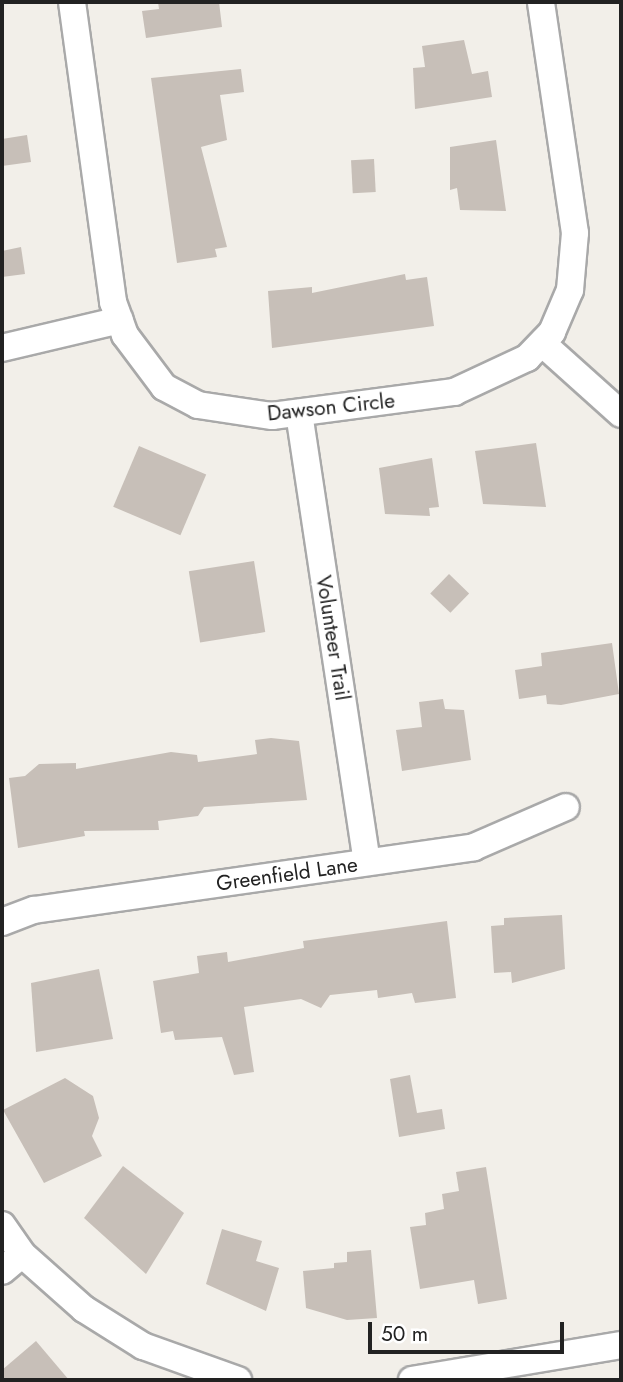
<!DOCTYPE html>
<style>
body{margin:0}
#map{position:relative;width:623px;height:1382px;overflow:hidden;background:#f2efe9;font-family:Jost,sans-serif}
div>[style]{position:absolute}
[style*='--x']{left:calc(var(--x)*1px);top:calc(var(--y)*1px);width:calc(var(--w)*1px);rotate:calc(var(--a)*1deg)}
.building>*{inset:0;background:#c7bfb8;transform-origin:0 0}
.roads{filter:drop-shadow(2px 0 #a9a9a9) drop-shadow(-2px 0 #a9a9a9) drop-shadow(0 2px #a9a9a9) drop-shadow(0 -2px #a9a9a9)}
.street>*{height:26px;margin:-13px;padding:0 13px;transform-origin:13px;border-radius:13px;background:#fff}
span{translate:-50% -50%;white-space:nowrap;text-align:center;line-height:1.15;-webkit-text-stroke:5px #fff;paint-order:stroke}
.street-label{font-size:21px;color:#222}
.frame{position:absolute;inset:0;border:4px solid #222;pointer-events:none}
.scale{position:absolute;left:368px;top:1322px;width:196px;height:32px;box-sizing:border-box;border:4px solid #222;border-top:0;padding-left:9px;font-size:21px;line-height:24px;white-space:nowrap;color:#222;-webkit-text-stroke:5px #fff;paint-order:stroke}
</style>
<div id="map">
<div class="building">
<div style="clip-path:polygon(158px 2px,219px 2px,222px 27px,146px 38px,142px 11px,159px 9px)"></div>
<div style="clip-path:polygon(464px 40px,472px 74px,488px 71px,492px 97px,415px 109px,413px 68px,425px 67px,422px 46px)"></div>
<div style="clip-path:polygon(241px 69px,244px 92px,220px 95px,227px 140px,201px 147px,227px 247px,215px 249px,217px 257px,177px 263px,151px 78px)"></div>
<div style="clip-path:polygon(27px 135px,31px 162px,2px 166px,2px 139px)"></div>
<div style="clip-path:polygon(496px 140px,506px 211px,460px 210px,457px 188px,450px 190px,450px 147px)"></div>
<div style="left:374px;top:159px;width:33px;height:23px;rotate:87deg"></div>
<div style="clip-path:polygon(21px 247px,25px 274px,2px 277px,2px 251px)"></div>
<div style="clip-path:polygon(405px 274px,406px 280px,427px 277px,434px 326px,272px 348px,268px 291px,312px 287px,312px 293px)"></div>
<div style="clip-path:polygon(536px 443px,546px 507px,483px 504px,475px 451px)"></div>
<div style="left:139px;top:446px;width:73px;height:66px;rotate:23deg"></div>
<div style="clip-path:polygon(432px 458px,439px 507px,429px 508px,430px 516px,385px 514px,379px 468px)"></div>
<div style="left:254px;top:561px;width:72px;height:66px;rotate:81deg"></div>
<div style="left:449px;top:574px;width:28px;height:27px;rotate:44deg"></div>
<div style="clip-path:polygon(612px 643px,619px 694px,561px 705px,547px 704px,546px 695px,519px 699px,515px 670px,542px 666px,541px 653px)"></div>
<div style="clip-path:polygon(443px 699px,445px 709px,464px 710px,471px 760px,402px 771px,396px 730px,422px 727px,419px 702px)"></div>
<div style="clip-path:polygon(271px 738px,299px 741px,307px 800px,204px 807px,198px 816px,158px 821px,159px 830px,84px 831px,85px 836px,18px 848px,9px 778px,25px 776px,39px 764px,76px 763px,76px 769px,171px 752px,197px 755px,198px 762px,257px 754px,255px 740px)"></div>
<div style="clip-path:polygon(562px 915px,565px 969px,512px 983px,511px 972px,494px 973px,491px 926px,504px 925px,504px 918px)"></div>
<div style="clip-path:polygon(447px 921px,456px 998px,415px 1003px,412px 993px,378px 998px,377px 990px,330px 995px,321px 1008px,301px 999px,244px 1007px,254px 1072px,234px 1075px,222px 1037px,175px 1040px,173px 1031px,161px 1033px,153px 981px,199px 973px,197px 956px,227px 952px,228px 962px,304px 948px,303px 941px)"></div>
<div style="clip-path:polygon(99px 969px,113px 1039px,36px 1052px,31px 983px)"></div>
<div style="clip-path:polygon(410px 1075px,417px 1113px,442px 1109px,445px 1129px,399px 1137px,390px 1079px)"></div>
<div style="clip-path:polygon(65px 1078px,93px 1096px,99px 1118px,92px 1136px,102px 1156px,44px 1183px,3px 1110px)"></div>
<div style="clip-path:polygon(123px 1166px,184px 1213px,146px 1274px,84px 1218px)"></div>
<div style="clip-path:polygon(486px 1167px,507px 1299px,478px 1304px,474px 1280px,420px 1289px,410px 1227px,426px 1225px,425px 1213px,444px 1209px,442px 1194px,459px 1191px,456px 1172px)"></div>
<div style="clip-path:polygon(222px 1229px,262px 1241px,256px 1261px,279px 1268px,266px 1311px,206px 1284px)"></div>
<div style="clip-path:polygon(371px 1250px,377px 1318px,347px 1320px,306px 1308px,303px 1271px,334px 1268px,334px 1263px,347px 1262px,347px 1252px)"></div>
<div style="clip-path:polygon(36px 1341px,69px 1380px,2px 1380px,2px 1370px)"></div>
</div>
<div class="roads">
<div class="street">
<div style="--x:72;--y:2;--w:303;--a:82.2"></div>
<div style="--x:113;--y:302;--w:35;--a:70"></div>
<div style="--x:125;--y:335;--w:65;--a:53.1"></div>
<div style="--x:164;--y:387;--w:38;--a:28"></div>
<div style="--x:198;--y:405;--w:75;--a:8.5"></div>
<div style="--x:272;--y:416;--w:184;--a:-7.5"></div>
<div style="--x:454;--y:392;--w:81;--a:-25"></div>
<div style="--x:527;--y:358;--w:36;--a:-46"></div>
<div style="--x:552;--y:332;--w:46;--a:-66.8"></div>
<div style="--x:570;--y:290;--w:57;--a:-85"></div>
<div style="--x:575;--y:233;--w:233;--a:-98.4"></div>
<div style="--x:542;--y:343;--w:106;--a:41.9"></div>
<div style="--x:2;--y:348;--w:121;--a:-13.3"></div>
<div style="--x:299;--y:413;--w:454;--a:81.4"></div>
<div style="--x:2;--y:922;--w:34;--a:-21"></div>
<div style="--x:34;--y:910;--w:444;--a:-8.1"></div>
<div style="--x:474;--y:847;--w:100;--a:-23.5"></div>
<div style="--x:2;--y:1225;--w:35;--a:55"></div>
<div style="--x:22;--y:1254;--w:83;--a:41.6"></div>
<div style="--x:84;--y:1309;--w:70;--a:32.1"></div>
<div style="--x:143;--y:1346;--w:101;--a:19.7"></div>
<div style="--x:2;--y:1271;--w:26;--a:-40"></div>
<div style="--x:412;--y:1380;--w:212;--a:-9.5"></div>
</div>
</div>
<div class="street-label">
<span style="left:331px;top:407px;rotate:-6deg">Dawson Circle</span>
<span style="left:333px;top:638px;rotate:81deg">Volunteer Trail</span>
<span style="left:287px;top:874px;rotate:-8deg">Greenfield Lane</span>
</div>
<div class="frame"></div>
<div class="scale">50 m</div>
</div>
